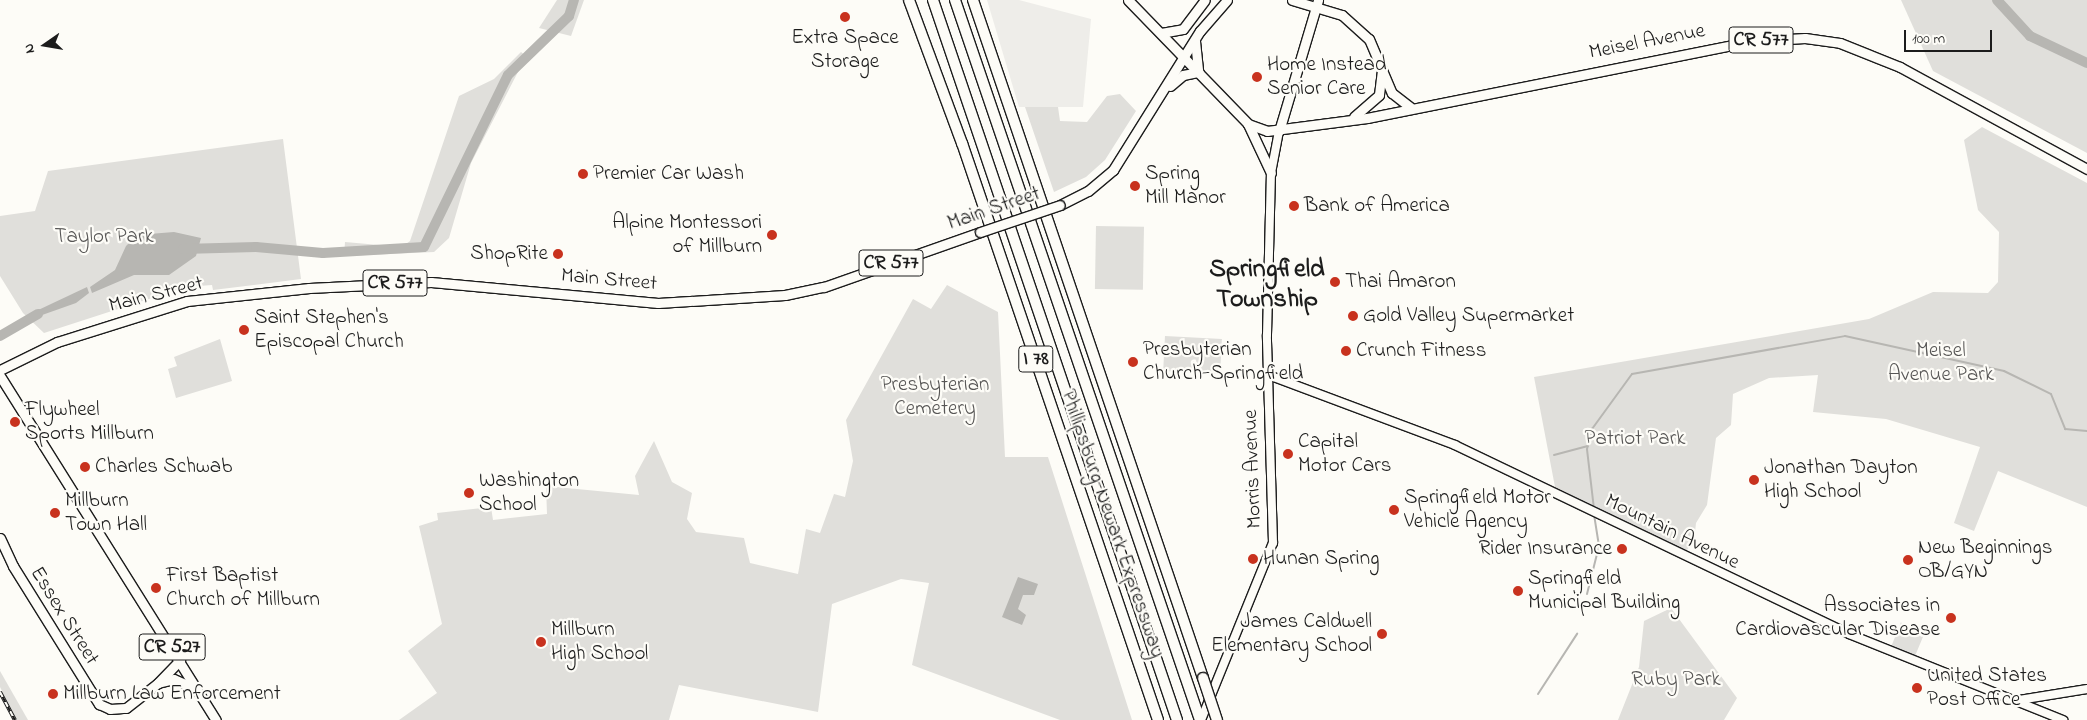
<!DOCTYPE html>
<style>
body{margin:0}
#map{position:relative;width:2087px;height:720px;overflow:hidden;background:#fdfcf7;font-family:"Indie Flower",sans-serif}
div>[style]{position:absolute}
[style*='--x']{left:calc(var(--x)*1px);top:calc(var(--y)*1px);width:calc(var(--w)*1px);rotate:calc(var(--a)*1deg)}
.built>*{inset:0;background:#eeede9}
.green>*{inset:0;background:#e0dfdb;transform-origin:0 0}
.water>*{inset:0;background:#b7b6b2}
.stream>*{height:2px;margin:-1px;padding:0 1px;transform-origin:1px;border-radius:1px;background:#b7b6b2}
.river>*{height:10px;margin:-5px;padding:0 5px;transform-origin:5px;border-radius:5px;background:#b7b6b2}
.roads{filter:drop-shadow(1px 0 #1c1c1c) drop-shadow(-1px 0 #1c1c1c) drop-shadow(0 1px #1c1c1c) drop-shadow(0 -1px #1c1c1c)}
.secondary>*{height:8px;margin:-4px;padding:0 4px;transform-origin:4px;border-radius:4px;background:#fdfcf7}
.primary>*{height:9px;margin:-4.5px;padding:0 4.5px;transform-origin:4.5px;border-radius:4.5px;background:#fdfcf7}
.highway>*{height:10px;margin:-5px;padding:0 5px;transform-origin:5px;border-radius:5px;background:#fdfcf7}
.rail>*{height:4px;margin-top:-2px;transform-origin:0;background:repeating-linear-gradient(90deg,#fdfcf7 0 5.5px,#1c1c1c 0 11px);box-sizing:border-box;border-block:1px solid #1c1c1c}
.bridges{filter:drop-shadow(1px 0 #1c1c1c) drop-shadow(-1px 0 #1c1c1c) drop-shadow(0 1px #1c1c1c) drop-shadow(0 -1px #1c1c1c)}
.primary-bridge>*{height:9px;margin:-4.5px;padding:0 4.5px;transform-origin:4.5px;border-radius:4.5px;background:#fdfcf7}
.highway-bridge>*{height:10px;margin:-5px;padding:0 5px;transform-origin:5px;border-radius:5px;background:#fdfcf7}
.dots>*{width:14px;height:14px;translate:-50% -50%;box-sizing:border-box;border:2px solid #fdfcf7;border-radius:50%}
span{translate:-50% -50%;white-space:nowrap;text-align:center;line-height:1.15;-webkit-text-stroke:4.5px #fdfcf7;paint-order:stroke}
.shield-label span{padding:1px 4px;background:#fdfcf7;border:1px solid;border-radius:4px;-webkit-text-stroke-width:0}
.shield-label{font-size:20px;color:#1c1c1c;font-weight:700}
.poi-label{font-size:21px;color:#1c1c1c}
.left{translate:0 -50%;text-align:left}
.right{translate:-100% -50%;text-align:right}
.street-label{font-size:21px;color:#1c1c1c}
.park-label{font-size:21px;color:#575655}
.district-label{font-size:26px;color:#1c1c1c;font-weight:700}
.north{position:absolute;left:20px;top:20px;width:50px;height:50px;-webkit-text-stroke:4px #fdfcf7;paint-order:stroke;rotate:257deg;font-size:14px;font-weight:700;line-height:20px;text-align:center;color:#1c1c1c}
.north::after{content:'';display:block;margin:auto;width:18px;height:22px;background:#1c1c1c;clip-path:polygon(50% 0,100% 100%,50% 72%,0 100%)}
.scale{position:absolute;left:1904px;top:30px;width:88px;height:22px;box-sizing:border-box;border:2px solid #1c1c1c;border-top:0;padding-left:6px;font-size:15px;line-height:18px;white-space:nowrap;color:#1c1c1c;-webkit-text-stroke:4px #fdfcf7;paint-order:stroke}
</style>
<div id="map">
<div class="built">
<div style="clip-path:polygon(987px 0,1019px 0,1091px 19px,1083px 107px,1019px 107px)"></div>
</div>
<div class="green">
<div style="clip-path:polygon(557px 0,584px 0,571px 36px,539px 28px)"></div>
<div style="clip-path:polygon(1901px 0,2087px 0,2087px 153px,1933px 71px)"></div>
<div style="clip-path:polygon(521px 52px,530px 59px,519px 70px,471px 163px,449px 238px,434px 252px,344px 256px,345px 242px,402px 247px,410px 241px,459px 96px,494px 79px)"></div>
<div style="clip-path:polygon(1120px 94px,1136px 111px,1105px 160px,1086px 177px,1054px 192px,1025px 107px,1058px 107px,1060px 121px,1087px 122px,1107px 96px)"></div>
<div style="clip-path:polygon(1982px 127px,2087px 183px,2087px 507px,1998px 471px,1974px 531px,1954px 523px,1980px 447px,1886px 419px,1813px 412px,1818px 375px,1769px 378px,1733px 394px,1731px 425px,1716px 438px,1707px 505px,1696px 523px,1694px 542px,1685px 552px,1555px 487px,1534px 377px,1869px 319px,1933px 292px,1988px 293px,1998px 282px,1999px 232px,1978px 210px,1964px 140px)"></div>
<div style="clip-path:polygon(283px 139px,301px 279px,213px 290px,212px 285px,186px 287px,44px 333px,23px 313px,0 276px,0 216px,35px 211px,48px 171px)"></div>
<div style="left:1096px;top:226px;width:48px;height:63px;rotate:1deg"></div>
<div style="clip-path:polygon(947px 285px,998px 312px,1005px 457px,1048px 457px,1132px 720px,1060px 720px,912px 665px,929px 583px,901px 579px,832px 604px,818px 712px,679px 685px,669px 720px,399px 720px,437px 693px,408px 651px,442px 624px,419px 526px,438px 520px,437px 513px,491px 507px,493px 520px,547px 514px,546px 486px,639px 495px,635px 476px,654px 441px,672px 482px,692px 493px,687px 519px,696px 532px,744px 538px,750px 563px,798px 574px,806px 529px,820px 533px,834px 494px,845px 497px,853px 461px,846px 420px,913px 299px,931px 309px)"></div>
<div style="left:1165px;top:336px;width:57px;height:35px;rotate:3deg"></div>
<div style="clip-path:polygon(220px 339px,232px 381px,176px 398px,168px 369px,177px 366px,174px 357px)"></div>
<div style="clip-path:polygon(1671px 608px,1737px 698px,1724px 720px,1618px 720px,1639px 667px,1644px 621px)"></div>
<div style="clip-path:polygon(1901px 622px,1905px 630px,1909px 625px,1919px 629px,1921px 637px,1925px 632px,1915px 656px,1891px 647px)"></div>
<div style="clip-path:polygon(0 671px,28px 720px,17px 720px,0 687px)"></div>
</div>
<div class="water">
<div style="clip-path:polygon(174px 232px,201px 238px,196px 256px,169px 275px,134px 275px,92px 293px,90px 287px,115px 270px,126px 246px,137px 235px)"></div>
<div style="clip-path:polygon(87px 287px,89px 293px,76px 303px,28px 320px,34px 312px)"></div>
<div style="clip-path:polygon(1018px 577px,1038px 584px,1034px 595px,1023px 595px,1018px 609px,1026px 615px,1022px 625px,1002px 617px)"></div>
</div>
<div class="stream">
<div style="--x:1554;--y:455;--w:35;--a:-15"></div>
<div style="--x:1594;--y:509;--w:60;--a:-96.7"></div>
<div style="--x:1587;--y:449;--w:21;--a:-76"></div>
<div style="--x:1592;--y:429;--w:68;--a:-54"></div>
<div style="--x:1632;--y:374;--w:216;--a:-10.1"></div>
<div style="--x:1845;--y:336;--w:163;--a:12.4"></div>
<div style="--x:2004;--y:371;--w:52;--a:26.1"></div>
<div style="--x:2051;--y:394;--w:38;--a:68"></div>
<div style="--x:2065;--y:429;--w:22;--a:5"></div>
<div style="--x:1587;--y:594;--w:49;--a:-76"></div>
<div style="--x:1599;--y:546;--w:33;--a:-99"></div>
<div style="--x:1538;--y:694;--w:72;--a:-57"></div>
</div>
<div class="river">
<div style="--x:1997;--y:0;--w:49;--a:47.5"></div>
<div style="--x:2030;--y:36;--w:63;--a:25.3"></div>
<div style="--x:183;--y:249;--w:73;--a:-1.6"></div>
<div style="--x:256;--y:247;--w:67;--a:5.1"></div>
<div style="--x:323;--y:253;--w:101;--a:-3.4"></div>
<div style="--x:424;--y:247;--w:191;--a:-64"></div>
<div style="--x:508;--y:75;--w:85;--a:-44"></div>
<div style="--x:569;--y:16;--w:17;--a:-73"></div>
<div style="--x:0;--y:336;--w:44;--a:-30.1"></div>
</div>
<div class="roads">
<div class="secondary">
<div style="--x:1268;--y:375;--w:200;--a:20.5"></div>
<div style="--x:1455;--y:445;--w:437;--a:25.6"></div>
<div style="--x:1849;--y:634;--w:231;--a:21.9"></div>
<div style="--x:2019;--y:700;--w:69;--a:-9.2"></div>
<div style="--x:1201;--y:720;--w:191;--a:-67.9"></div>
<div style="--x:1273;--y:543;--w:208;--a:-91.7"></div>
<div style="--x:1267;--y:335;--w:162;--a:-88.6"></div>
<div style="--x:1271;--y:173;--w:43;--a:-79.2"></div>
</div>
<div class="primary">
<div style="--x:1128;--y:0;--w:173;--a:45.9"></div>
<div style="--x:1248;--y:124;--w:20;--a:20"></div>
<div style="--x:1267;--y:131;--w:101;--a:-7.4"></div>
<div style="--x:1367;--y:118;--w:395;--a:-11.3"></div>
<div style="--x:1754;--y:41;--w:51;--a:-3.4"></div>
<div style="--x:1805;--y:38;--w:35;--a:8"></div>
<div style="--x:1840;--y:43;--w:65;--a:21.8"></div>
<div style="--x:1900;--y:67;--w:213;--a:28.6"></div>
<div style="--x:1292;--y:0;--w:52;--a:16.7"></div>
<div style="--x:1342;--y:15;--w:36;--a:42"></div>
<div style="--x:1369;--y:39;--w:34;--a:67"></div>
<div style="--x:1382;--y:70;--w:25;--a:97"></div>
<div style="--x:1379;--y:95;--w:33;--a:139"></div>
<div style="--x:1161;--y:33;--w:22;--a:-10"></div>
<div style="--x:1183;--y:29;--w:36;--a:-53"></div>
<div style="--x:1195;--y:41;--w:29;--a:84"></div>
<div style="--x:1382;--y:70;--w:25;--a:67"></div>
<div style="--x:1392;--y:93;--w:23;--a:38"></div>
<div style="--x:1170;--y:86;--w:17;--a:-40"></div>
<div style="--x:1183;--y:75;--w:16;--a:-11"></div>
<div style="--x:1248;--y:124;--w:54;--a:64.9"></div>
<div style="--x:1279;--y:131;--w:137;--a:-73.4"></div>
<div style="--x:1060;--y:205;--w:31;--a:-27"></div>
<div style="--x:1088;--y:191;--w:33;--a:-40"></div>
<div style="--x:1113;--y:170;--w:164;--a:-58"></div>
<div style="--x:1200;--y:31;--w:41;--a:-48.9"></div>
<div style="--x:0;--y:370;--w:64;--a:-26.2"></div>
<div style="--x:57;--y:342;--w:136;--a:-17.5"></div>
<div style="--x:187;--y:301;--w:123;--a:-6.1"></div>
<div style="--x:309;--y:288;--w:122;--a:-2.8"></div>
<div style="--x:431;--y:282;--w:228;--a:5.3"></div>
<div style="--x:658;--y:303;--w:127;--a:-3.6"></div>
<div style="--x:785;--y:295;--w:40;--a:-12"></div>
<div style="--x:824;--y:287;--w:165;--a:-19.4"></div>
<div style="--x:0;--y:376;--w:406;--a:57.9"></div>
<div style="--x:0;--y:538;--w:31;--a:65"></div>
<div style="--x:13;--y:566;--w:163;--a:58.1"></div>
<div style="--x:99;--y:704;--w:12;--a:24"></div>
<div style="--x:110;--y:709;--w:16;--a:-4"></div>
<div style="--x:126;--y:708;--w:41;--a:-38"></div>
<div style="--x:158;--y:683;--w:16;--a:-14"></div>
<div style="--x:174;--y:679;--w:24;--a:24"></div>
<div style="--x:158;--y:683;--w:32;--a:-46"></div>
</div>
<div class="highway">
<div style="--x:909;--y:0;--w:153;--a:69.7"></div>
<div style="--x:962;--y:143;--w:609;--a:71.24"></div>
<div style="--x:933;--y:0;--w:760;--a:71.28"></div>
<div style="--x:955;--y:0;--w:761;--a:71.21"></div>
<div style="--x:973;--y:0;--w:716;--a:71.26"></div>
</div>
</div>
<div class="rail">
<div style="--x:0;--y:692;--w:32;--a:62"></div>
</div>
<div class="bridges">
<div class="primary-bridge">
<div style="--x:980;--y:232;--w:84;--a:-18.6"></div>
</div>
<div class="highway-bridge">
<div style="--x:1203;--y:678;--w:44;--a:71.6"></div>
</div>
</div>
<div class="dots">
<div style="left:845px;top:17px;background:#c8321e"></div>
<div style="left:1257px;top:77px;background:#c8321e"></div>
<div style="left:583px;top:174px;background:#c8321e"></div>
<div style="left:1135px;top:186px;background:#c8321e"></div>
<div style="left:1294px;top:206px;background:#c8321e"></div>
<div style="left:772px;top:235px;background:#c8321e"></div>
<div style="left:558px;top:254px;background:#c8321e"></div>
<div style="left:1335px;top:282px;background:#c8321e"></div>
<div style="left:1353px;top:316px;background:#c8321e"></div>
<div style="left:244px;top:330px;background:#c8321e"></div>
<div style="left:1346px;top:351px;background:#c8321e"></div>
<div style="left:1133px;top:362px;background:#c8321e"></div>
<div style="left:15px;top:422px;background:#c8321e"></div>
<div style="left:1288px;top:454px;background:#c8321e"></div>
<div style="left:85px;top:467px;background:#c8321e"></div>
<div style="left:1754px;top:480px;background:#c8321e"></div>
<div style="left:469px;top:493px;background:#c8321e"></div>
<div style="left:1394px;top:510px;background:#c8321e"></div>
<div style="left:55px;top:513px;background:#c8321e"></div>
<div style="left:1622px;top:549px;background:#c8321e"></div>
<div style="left:1253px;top:559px;background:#c8321e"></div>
<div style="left:1908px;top:560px;background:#c8321e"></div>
<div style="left:156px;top:588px;background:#c8321e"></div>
<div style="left:1518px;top:591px;background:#c8321e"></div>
<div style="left:1951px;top:618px;background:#c8321e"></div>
<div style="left:1382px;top:634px;background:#c8321e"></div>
<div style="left:541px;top:642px;background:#c8321e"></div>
<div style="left:1917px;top:688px;background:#c8321e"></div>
<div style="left:53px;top:694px;background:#c8321e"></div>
</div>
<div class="shield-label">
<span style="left:1761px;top:40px">CR 577</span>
<span style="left:891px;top:263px">CR 577</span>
<span style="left:395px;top:283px">CR 577</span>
<span style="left:1036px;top:359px">I 78</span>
<span style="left:172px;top:647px">CR 527</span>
</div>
<div class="poi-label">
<span style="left:845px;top:50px">Extra Space<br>Storage</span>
<span class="left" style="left:1267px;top:77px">Home Instead<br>Senior Care</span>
<span class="left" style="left:593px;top:174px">Premier Car Wash</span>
<span class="left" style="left:1145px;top:186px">Spring<br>Mill Manor</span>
<span class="left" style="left:1304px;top:206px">Bank of America</span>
<span class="right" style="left:762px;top:235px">Alpine Montessori<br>of Millburn</span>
<span class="right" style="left:548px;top:254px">ShopRite</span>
<span class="left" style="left:1345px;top:282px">Thai Amaron</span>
<span class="left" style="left:1363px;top:316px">Gold Valley Supermarket</span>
<span class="left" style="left:254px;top:330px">Saint Stephen's<br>Episcopal Church</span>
<span class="left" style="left:1143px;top:362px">Presbyterian<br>Church-Springfield</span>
<span class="left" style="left:1356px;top:351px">Crunch Fitness</span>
<span class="left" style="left:25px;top:422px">Flywheel<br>Sports Millburn</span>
<span class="left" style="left:1298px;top:454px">Capital<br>Motor Cars</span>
<span class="left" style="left:95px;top:467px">Charles Schwab</span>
<span class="left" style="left:1764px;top:480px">Jonathan Dayton<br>High School</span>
<span class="left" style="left:479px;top:493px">Washington<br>School</span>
<span class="left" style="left:1404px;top:510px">Springfield Motor<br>Vehicle Agency</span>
<span class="left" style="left:65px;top:513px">Millburn<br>Town Hall</span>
<span class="left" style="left:1918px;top:560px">New Beginnings<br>OB/GYN</span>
<span class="right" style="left:1612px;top:549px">Rider Insurance</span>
<span class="left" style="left:1263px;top:559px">Hunan Spring</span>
<span class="left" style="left:166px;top:588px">First Baptist<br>Church of Millburn</span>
<span class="left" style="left:1528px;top:591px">Springfield<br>Municipal Building</span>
<span class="right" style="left:1940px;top:618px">Associates in<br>Cardiovascular Disease</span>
<span class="right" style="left:1372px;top:634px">James Caldwell<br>Elementary School</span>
<span class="left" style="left:551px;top:642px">Millburn<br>High School</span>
<span class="left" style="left:1927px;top:688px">United States<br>Post Office</span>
<span class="left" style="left:63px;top:694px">Millburn Law Enforcement</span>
</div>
<div class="street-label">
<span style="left:1647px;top:42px;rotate:-11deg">Meisel Avenue</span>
<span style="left:994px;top:209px;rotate:-19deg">Main Street</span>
<span style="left:609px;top:280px;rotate:5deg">Main Street</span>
<span style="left:156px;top:295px;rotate:-14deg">Main Street</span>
<span style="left:1253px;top:469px;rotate:-92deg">Morris Avenue</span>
<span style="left:1112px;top:524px;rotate:71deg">Phillipsburg-Newark Expressway</span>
<span style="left:1672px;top:532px;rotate:26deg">Mountain Avenue</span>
<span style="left:64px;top:616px;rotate:58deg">Essex Street</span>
</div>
<div class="park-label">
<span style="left:104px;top:237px">Taylor Park</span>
<span style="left:1941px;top:363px">Meisel<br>Avenue Park</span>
<span style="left:935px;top:397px">Presbyterian<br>Cemetery</span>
<span style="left:1635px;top:439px">Patriot Park</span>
<span style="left:1676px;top:680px">Ruby Park</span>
</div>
<div class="district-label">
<span style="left:1267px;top:286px">Springfield<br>Township</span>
</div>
<div class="north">N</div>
<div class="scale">100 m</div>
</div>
